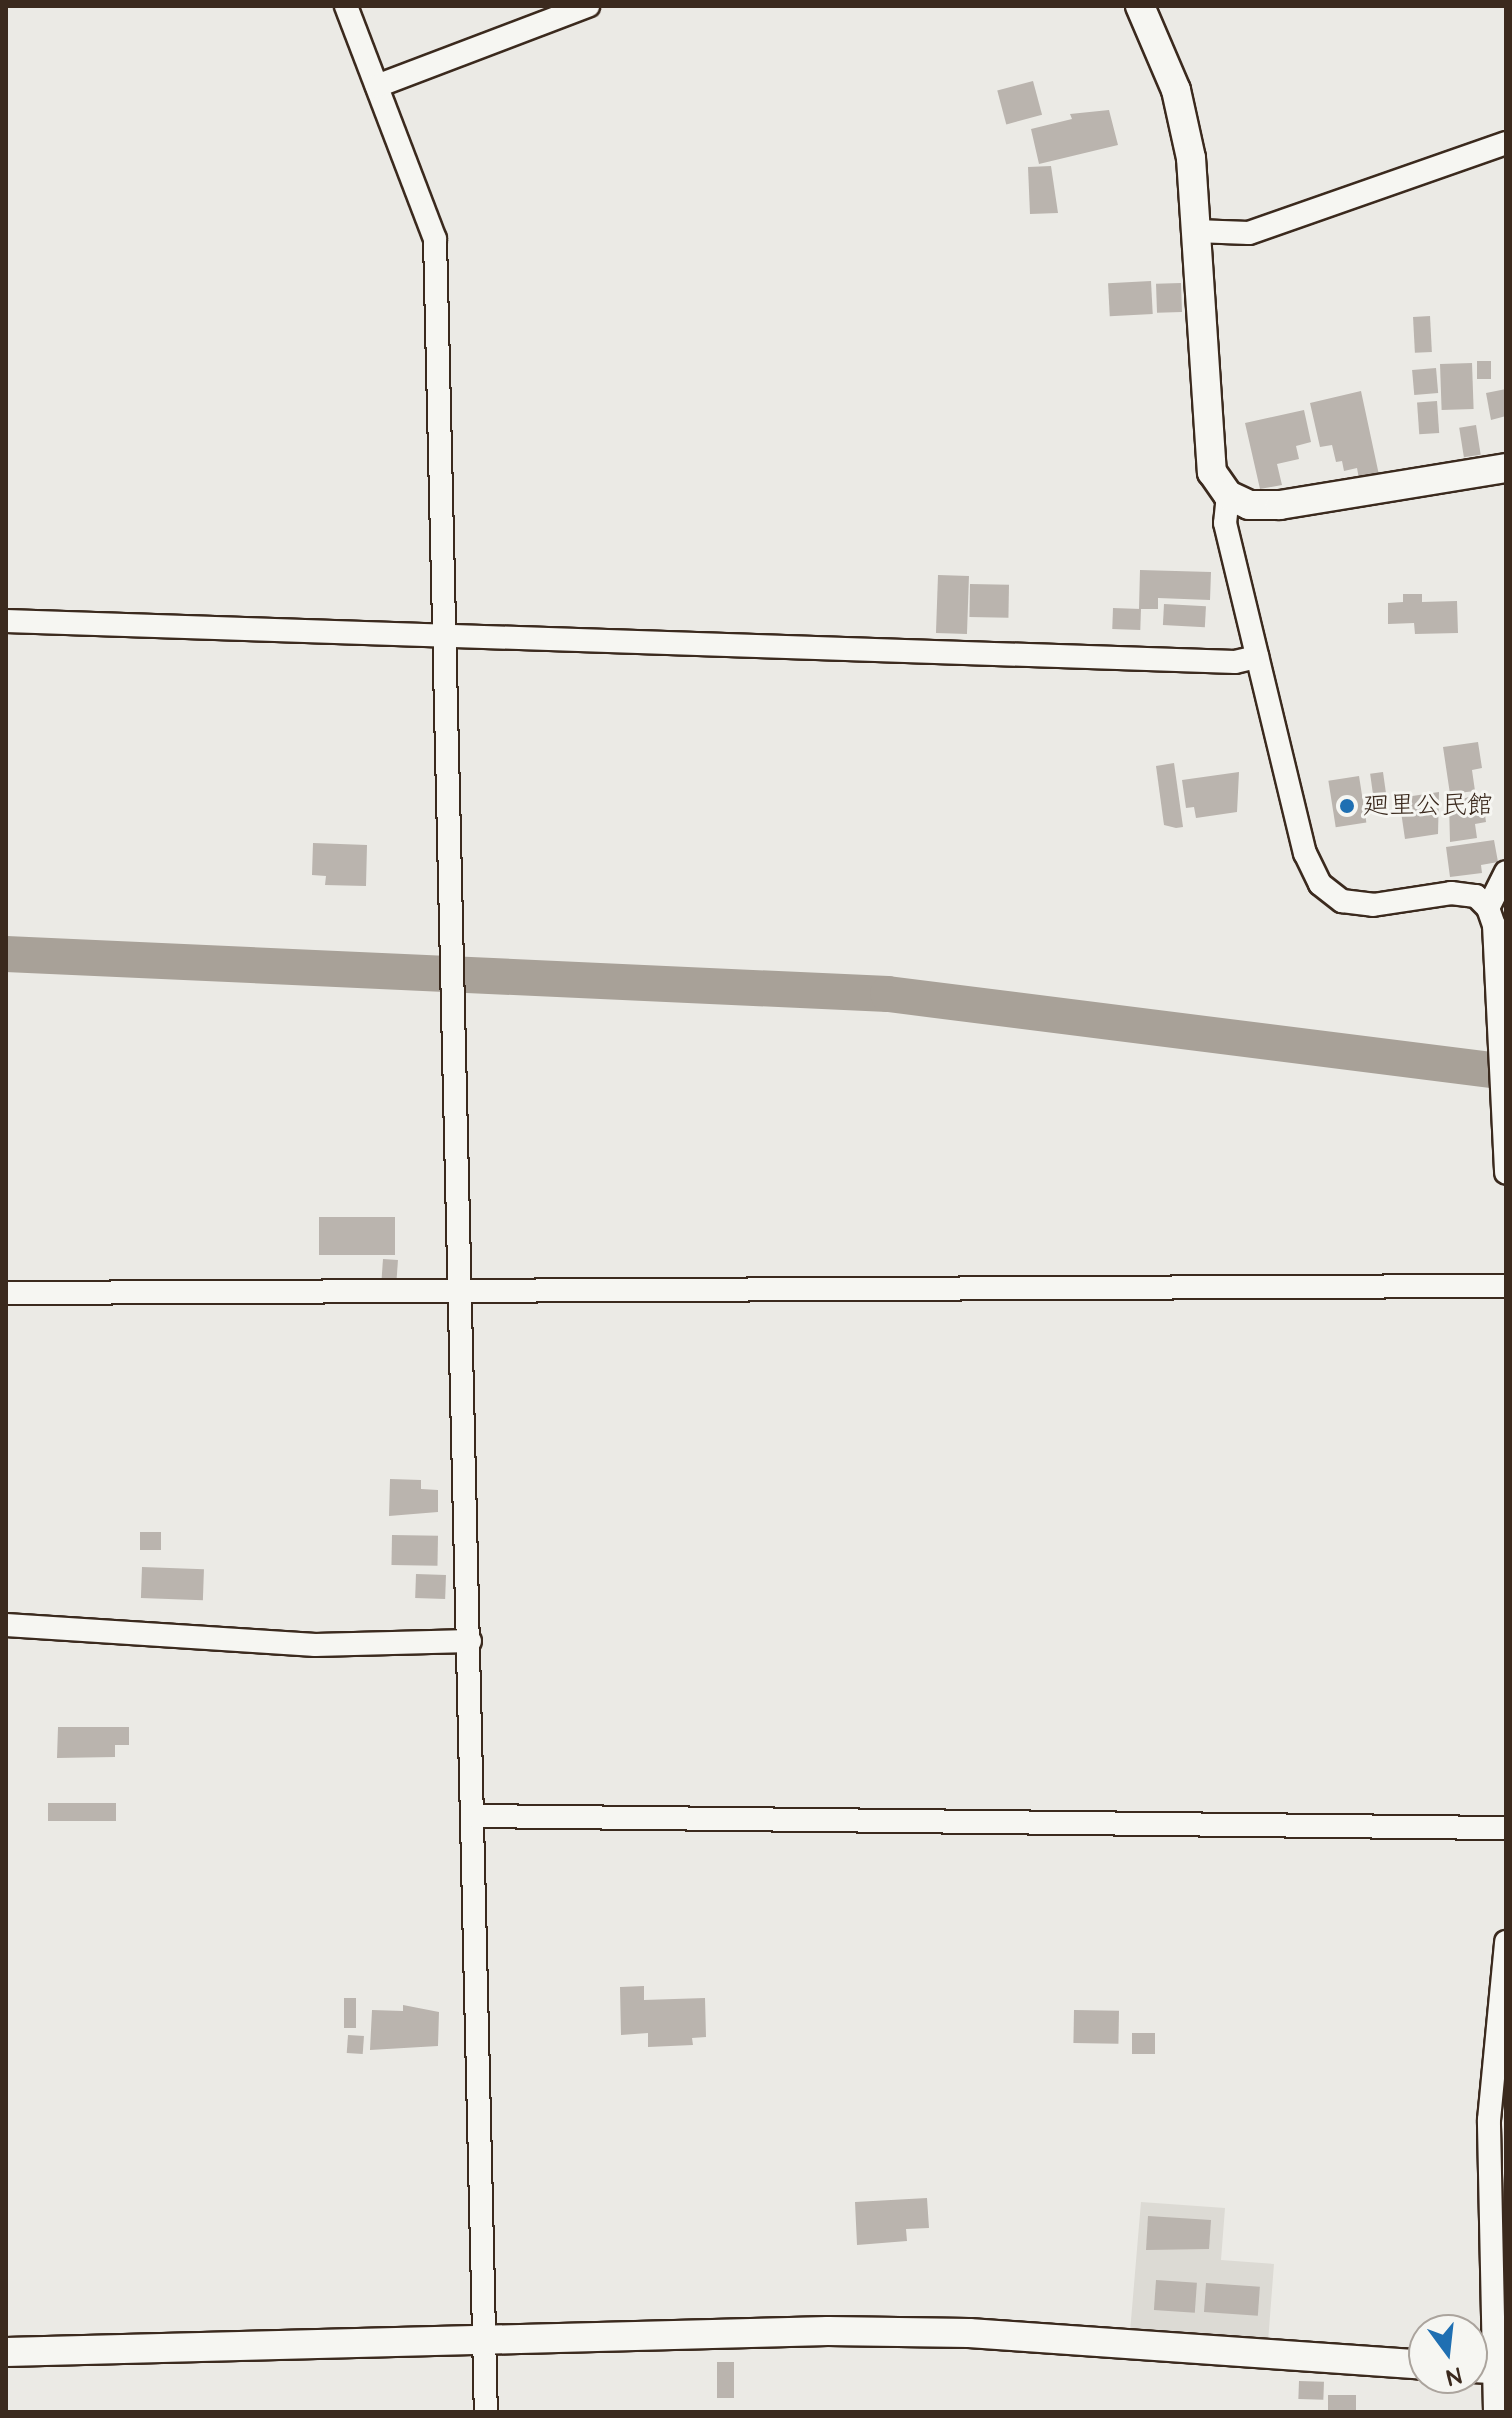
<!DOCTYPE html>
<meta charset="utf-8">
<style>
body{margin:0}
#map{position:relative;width:1512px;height:2418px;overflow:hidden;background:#ebeae5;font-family:"Architects Daughter","Klee One",sans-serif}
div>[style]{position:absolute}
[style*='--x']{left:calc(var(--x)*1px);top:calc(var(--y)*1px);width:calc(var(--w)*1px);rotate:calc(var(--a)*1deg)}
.built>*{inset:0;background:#dcdad4}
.river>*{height:36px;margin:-18px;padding:0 18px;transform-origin:18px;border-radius:18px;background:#a8a198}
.building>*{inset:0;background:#bab4ae;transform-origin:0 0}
.roads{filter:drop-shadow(2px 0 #3b2a1e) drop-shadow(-2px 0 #3b2a1e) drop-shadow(0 2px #3b2a1e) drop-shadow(0 -2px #3b2a1e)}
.minor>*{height:22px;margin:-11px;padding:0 11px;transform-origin:11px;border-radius:11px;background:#f6f6f2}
.tertiary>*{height:28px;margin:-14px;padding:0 14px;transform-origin:14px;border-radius:14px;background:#f6f6f2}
.dots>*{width:22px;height:22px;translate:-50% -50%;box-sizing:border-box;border:4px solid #f6f6f2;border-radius:50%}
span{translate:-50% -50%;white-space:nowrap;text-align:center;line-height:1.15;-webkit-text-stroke:6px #f6f6f2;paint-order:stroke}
.poi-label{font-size:26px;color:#3b2a1e}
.left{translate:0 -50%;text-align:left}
.frame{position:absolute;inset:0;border:8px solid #3b2a1e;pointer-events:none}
.north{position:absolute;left:1408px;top:2314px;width:80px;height:80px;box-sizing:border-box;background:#f6f6f2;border:2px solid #aba49d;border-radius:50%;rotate:165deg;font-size:22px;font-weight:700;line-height:32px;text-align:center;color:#3b2a1e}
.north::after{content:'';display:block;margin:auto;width:28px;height:36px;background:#1f6fb2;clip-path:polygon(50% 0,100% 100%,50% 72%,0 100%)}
</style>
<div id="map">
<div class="built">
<i style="clip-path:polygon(1141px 2202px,1225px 2208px,1221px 2260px,1274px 2264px,1268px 2342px,1130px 2332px)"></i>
</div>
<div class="river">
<i style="--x:6;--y:954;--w:883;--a:2.6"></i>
<i style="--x:888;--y:994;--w:623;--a:7.19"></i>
</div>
<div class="building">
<i style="left:1033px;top:81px;width:35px;height:37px;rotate:75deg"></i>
<i style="clip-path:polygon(1109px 110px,1118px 145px,1039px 164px,1031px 129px,1072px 119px,1070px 114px)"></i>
<i style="clip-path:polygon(1051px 166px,1058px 213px,1030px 214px,1028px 167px)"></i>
<i style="left:1151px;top:281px;width:33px;height:43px;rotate:87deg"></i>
<i style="left:1181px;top:283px;width:29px;height:25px;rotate:88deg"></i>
<i style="left:1430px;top:316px;width:36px;height:17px;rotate:87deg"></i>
<i style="left:1491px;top:361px;width:18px;height:14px;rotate:90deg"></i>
<i style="left:1472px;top:363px;width:46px;height:32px;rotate:88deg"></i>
<i style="left:1436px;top:368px;width:25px;height:24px;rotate:85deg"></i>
<i style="clip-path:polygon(1506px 389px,1506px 416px,1491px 420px,1486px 393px)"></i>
<i style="clip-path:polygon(1361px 391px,1379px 475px,1359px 479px,1357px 468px,1344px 471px,1342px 461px,1336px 462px,1332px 445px,1320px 447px,1310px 403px)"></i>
<i style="left:1437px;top:401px;width:32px;height:20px;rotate:86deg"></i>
<i style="clip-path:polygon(1304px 410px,1311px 442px,1296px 446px,1299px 459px,1277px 464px,1282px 485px,1260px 489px,1245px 423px)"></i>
<i style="left:1476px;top:425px;width:30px;height:17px;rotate:81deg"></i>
<i style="clip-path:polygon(1140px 570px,1211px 572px,1210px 600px,1158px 598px,1158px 609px,1139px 609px)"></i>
<i style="left:938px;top:575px;width:31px;height:58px;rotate:2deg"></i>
<i style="left:970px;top:584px;width:39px;height:33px;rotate:1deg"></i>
<i style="clip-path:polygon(1403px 594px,1422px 594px,1422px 602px,1457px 601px,1458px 633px,1415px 634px,1414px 623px,1388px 624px,1388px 603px,1403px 602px)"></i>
<i style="left:1164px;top:604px;width:42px;height:21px;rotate:3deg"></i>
<i style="left:1113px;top:608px;width:28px;height:21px;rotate:2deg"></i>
<i style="clip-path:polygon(1478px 742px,1482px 768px,1472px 770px,1475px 791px,1450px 794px,1443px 747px)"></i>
<i style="clip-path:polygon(1174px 763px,1183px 827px,1176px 828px,1164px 825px,1156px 766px)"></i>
<i style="clip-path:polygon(1239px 772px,1237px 812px,1196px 818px,1194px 807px,1186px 808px,1182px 780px)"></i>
<i style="left:1383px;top:772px;width:28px;height:13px;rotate:82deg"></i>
<i style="left:1359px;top:776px;width:47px;height:31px;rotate:81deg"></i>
<i style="clip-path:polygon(1439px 792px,1438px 834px,1405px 839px,1399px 798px)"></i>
<i style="clip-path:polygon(1482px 793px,1486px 822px,1475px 824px,1477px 838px,1450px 842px,1449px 803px)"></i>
<i style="clip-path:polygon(1494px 840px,1498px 862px,1481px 865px,1482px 873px,1450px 877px,1446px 847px)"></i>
<i style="clip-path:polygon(313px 843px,367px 845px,366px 886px,325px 885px,326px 876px,312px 875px)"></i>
<i style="left:319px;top:1217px;width:76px;height:38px"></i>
<i style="left:383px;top:1259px;width:15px;height:21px;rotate:4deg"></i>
<i style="clip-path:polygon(390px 1479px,421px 1480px,421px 1489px,438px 1490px,438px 1512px,389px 1516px)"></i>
<i style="left:140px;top:1532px;width:21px;height:18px"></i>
<i style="left:392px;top:1535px;width:46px;height:30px;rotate:1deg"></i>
<i style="left:142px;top:1567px;width:62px;height:31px;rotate:2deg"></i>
<i style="left:416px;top:1574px;width:30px;height:24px;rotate:2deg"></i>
<i style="clip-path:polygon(58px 1727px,129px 1727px,129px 1745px,115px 1745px,115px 1757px,57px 1758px)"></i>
<i style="left:48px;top:1803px;width:68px;height:18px"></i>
<i style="clip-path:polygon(644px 1986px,644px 2000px,705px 1998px,706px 2037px,692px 2038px,693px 2045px,648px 2047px,648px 2033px,621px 2035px,620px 1987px)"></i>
<i style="left:344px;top:1998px;width:12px;height:30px"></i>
<i style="clip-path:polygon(403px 2005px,439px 2012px,438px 2046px,370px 2050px,372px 2010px,403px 2011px)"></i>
<i style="left:1074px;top:2010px;width:45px;height:33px;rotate:1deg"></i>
<i style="left:1132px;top:2033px;width:23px;height:21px"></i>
<i style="left:348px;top:2035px;width:16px;height:18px;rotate:4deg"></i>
<i style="clip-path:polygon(927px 2198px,929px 2228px,906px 2229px,907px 2241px,857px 2245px,855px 2202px)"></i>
<i style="clip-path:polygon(1148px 2216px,1211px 2220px,1209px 2249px,1146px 2250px)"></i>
<i style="left:1156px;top:2280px;width:41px;height:30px;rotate:4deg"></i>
<i style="left:1206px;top:2283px;width:54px;height:29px;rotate:4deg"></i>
<i style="left:717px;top:2362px;width:17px;height:36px"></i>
<i style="left:1299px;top:2381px;width:25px;height:18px;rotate:2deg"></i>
<i style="left:1328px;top:2395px;width:28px;height:17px"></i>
</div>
<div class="roads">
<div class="minor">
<i style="--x:346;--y:6;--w:249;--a:69.1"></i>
<i style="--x:435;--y:239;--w:2174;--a:88.66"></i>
<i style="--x:377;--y:86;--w:226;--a:-20.8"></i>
<i style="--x:1195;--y:231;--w:54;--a:2.1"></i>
<i style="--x:1249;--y:233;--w:272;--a:-19.3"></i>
<i style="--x:1228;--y:495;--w:28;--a:96"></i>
<i style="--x:1225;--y:523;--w:340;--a:76.4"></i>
<i style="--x:1305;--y:853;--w:34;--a:64"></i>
<i style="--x:1320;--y:884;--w:28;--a:38"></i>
<i style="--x:1342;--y:901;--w:31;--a:7"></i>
<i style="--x:1373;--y:905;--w:79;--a:-8.7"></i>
<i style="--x:1451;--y:893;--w:25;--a:7"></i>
<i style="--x:1476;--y:896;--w:17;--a:45"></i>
<i style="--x:1488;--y:908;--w:18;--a:71"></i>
<i style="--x:1494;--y:925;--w:248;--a:87.2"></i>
<i style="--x:6;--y:621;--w:1230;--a:1.91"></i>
<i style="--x:1235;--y:662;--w:23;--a:-13"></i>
<i style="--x:1488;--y:908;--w:40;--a:-63.4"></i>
<i style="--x:6;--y:1293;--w:1500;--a:-0.27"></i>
<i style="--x:6;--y:1625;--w:310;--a:3.7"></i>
<i style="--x:315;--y:1645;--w:155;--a:-1.5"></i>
<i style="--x:473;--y:1816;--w:1033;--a:0.67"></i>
<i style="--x:1495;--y:2412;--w:292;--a:-91.2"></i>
<i style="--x:1489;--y:2120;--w:179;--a:-84.5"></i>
</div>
<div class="tertiary">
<i style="--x:1140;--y:6;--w:91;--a:66.8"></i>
<i style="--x:1176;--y:90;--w:70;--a:77.6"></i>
<i style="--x:1191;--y:158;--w:315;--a:86.2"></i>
<i style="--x:1212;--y:472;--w:28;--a:55"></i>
<i style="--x:1228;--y:495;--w:23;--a:25"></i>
<i style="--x:1249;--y:505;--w:31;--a:0"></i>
<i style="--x:1280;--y:505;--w:229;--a:-9.3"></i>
<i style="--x:6;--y:2352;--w:822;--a:-1.46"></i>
<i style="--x:828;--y:2331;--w:141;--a:0.8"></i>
<i style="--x:969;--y:2333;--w:456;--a:4"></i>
<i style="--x:1472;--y:2368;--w:34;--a:3"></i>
</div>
</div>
<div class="dots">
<i style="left:1347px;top:806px;background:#1f6fb2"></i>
</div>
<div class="poi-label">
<span class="left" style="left:1363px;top:806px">廻里公民館</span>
</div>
<div class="frame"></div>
<div class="north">N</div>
</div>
